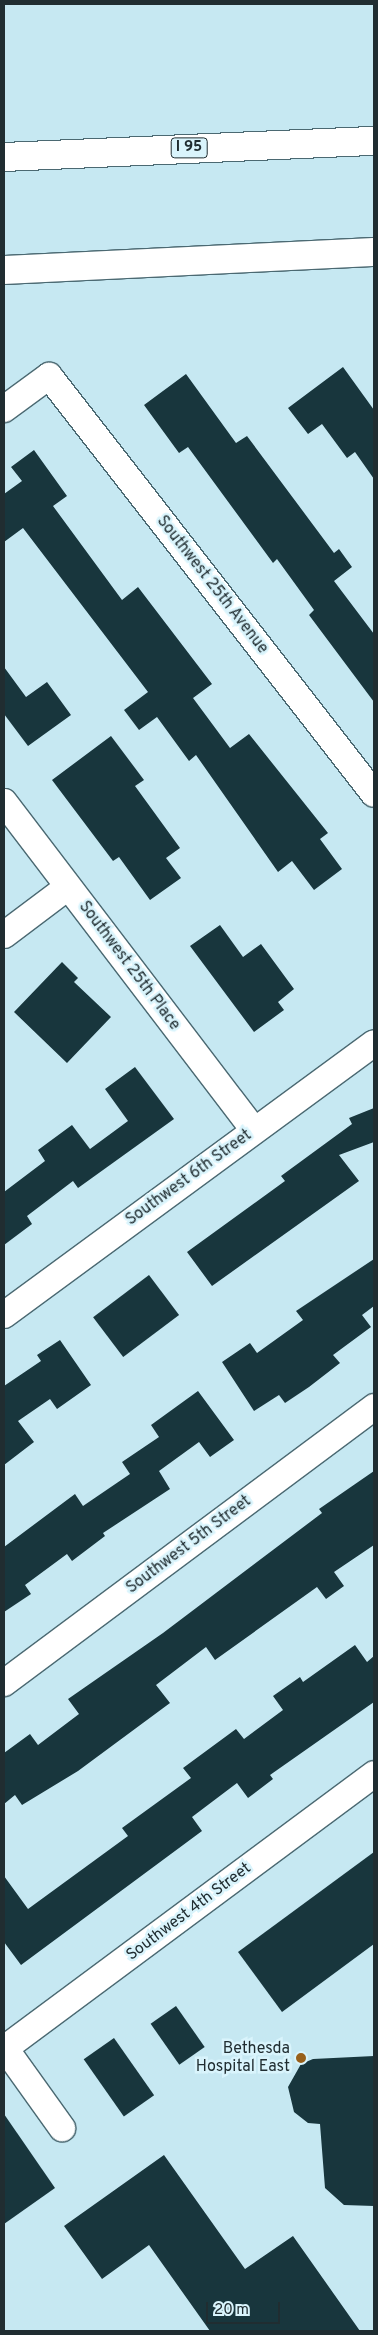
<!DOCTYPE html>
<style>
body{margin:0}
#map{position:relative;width:378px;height:2335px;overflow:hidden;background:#c6e8f2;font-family:Overpass,sans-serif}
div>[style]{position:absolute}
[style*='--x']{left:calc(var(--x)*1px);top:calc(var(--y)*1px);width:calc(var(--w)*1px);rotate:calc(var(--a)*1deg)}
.building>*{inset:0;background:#18363d;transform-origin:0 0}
.roads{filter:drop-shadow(1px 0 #4b6972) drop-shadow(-1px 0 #4b6972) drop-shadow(0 1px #4b6972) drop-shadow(0 -1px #4b6972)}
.street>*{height:26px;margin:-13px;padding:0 13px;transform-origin:13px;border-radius:13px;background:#fff}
.highway>*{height:28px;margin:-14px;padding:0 14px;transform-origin:14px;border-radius:14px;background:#fff}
.dots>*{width:14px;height:14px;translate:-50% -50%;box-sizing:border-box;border:2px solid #d9f4fc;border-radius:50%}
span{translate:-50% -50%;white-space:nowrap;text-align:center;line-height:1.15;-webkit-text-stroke:5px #d9f4fc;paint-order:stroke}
.shield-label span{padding:1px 4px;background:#d9f4fc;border:1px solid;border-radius:4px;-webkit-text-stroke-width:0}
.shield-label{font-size:15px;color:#202d31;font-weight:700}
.street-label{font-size:16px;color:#202d31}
.poi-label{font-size:16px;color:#202d31}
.right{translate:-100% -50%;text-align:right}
.frame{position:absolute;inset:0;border:5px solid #202d31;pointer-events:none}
.scale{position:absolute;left:206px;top:2302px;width:74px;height:22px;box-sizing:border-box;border:2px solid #202d31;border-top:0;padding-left:6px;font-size:15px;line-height:18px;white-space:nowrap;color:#202d31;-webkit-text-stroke:4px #d9f4fc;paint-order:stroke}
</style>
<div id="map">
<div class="building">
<i style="clip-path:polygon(343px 367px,374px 410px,374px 479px,355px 452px,347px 458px,322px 424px,308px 434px,288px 408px)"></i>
<i style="clip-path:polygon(186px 374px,236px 443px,247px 436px,334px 553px,339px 549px,352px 567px,334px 581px,374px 634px,374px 702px,309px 615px,314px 610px,277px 559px,273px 563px,188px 447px,179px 453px,144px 405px)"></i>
<i style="clip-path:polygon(34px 450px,67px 496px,53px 506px,122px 600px,138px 587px,212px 684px,193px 698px,230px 748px,249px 734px,328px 833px,320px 839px,342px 869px,314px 890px,292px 861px,278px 872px,196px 755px,189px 761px,157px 717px,139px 730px,124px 710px,148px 692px,23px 528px,4px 542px,4px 494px,22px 481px,11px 467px)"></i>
<i style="clip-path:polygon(4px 667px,26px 697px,47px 682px,71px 715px,28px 746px,4px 714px)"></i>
<i style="clip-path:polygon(111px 736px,144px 780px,135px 786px,180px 848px,166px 858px,181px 878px,150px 900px,119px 857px,113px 861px,52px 780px)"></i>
<i style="clip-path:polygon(220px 925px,243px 957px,261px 944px,294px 989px,278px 1002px,284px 1010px,254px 1032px,190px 946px)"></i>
<i style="clip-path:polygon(62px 962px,78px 978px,74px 982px,111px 1017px,67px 1063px,14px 1012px)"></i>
<i style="clip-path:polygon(135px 1067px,174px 1119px,78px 1188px,73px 1181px,27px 1216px,32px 1224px,4px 1245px,4px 1192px,45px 1161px,38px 1150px,72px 1125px,90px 1149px,128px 1121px,105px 1089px)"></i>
<i style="clip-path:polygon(374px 1108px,374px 1142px,339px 1155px,359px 1181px,212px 1286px,187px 1252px,285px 1181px,281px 1176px,352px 1124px,349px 1118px)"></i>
<i style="clip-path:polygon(374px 1259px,374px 1306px,362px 1315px,371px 1327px,333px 1355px,340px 1363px,309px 1387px,285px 1403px,279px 1395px,254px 1411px,222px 1362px,250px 1343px,257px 1353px,303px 1320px,296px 1311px)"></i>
<i style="left:149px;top:1275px;width:50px;height:70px;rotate:53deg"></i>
<i style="clip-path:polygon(60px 1340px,91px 1385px,57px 1409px,50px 1399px,18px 1421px,34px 1442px,4px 1465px,4px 1386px,41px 1361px,37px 1355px)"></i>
<i style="clip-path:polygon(198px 1391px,234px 1440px,210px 1457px,199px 1442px,159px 1471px,170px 1489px,103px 1533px,105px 1536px,72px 1561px,67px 1554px,25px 1585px,31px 1594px,4px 1612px,4px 1547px,75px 1494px,83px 1506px,130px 1474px,122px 1462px,159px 1437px,151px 1425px)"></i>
<i style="clip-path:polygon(374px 1471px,374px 1545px,334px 1572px,344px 1586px,326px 1599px,317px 1587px,215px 1660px,206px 1647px,156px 1685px,170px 1703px,78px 1771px,22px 1805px,15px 1795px,4px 1804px,4px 1753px,30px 1734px,38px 1745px,79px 1714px,68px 1699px,163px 1633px,322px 1513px,319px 1509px)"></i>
<i style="clip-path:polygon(355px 1645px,367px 1662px,374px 1656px,374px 1702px,270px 1775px,273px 1779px,248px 1798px,237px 1783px,192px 1817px,202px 1831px,21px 1965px,4px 1942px,4px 1876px,28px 1909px,128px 1836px,122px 1828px,191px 1778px,183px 1768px,236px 1729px,244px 1739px,283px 1710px,273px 1696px,300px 1677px,303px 1682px)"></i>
<i style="clip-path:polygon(374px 1852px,374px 1944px,282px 2012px,238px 1952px)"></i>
<i style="left:176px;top:2006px;width:50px;height:31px;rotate:55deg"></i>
<i style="left:114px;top:2038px;width:70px;height:37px;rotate:55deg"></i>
<i style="clip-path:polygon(374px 2056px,374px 2206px,344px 2205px,325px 2188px,320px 2124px,308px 2123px,294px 2112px,288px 2087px,301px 2064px,313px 2059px)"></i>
<i style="clip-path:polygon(4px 2114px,55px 2188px,4px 2224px)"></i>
<i style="clip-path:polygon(164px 2155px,245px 2269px,293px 2236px,360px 2331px,210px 2331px,149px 2245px,102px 2279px,64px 2226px)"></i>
</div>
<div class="roads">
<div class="street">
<i style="--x:4;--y:409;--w:56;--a:-36.3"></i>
<i style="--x:49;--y:376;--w:529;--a:52.13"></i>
<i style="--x:4;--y:802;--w:412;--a:52.7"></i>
<i style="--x:4;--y:935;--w:80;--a:-36.9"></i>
<i style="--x:4;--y:1315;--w:459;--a:-36.3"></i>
<i style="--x:4;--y:1683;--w:462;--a:-36.7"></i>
<i style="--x:4;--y:2047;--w:100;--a:54.4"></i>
<i style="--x:4;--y:2049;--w:461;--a:-36.6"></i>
</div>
<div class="highway">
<i style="--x:4;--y:157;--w:370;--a:-2.5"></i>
<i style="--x:4;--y:270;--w:370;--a:-2.8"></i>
</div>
</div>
<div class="dots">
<i style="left:301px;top:2058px;background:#98601b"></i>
</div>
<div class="shield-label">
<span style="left:189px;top:148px">I 95</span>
</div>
<div class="street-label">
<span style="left:212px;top:585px;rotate:52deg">Southwest 25th Avenue</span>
<span style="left:129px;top:966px;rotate:53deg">Southwest 25th Place</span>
<span style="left:189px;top:1178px;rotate:-36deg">Southwest 6th Street</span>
<span style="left:189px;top:1545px;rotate:-37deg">Southwest 5th Street</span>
<span style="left:189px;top:1912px;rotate:-37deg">Southwest 4th Street</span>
</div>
<div class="poi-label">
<span class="right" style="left:290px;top:2058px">Bethesda<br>Hospital East</span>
</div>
<div class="frame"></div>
<div class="scale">20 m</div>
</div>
